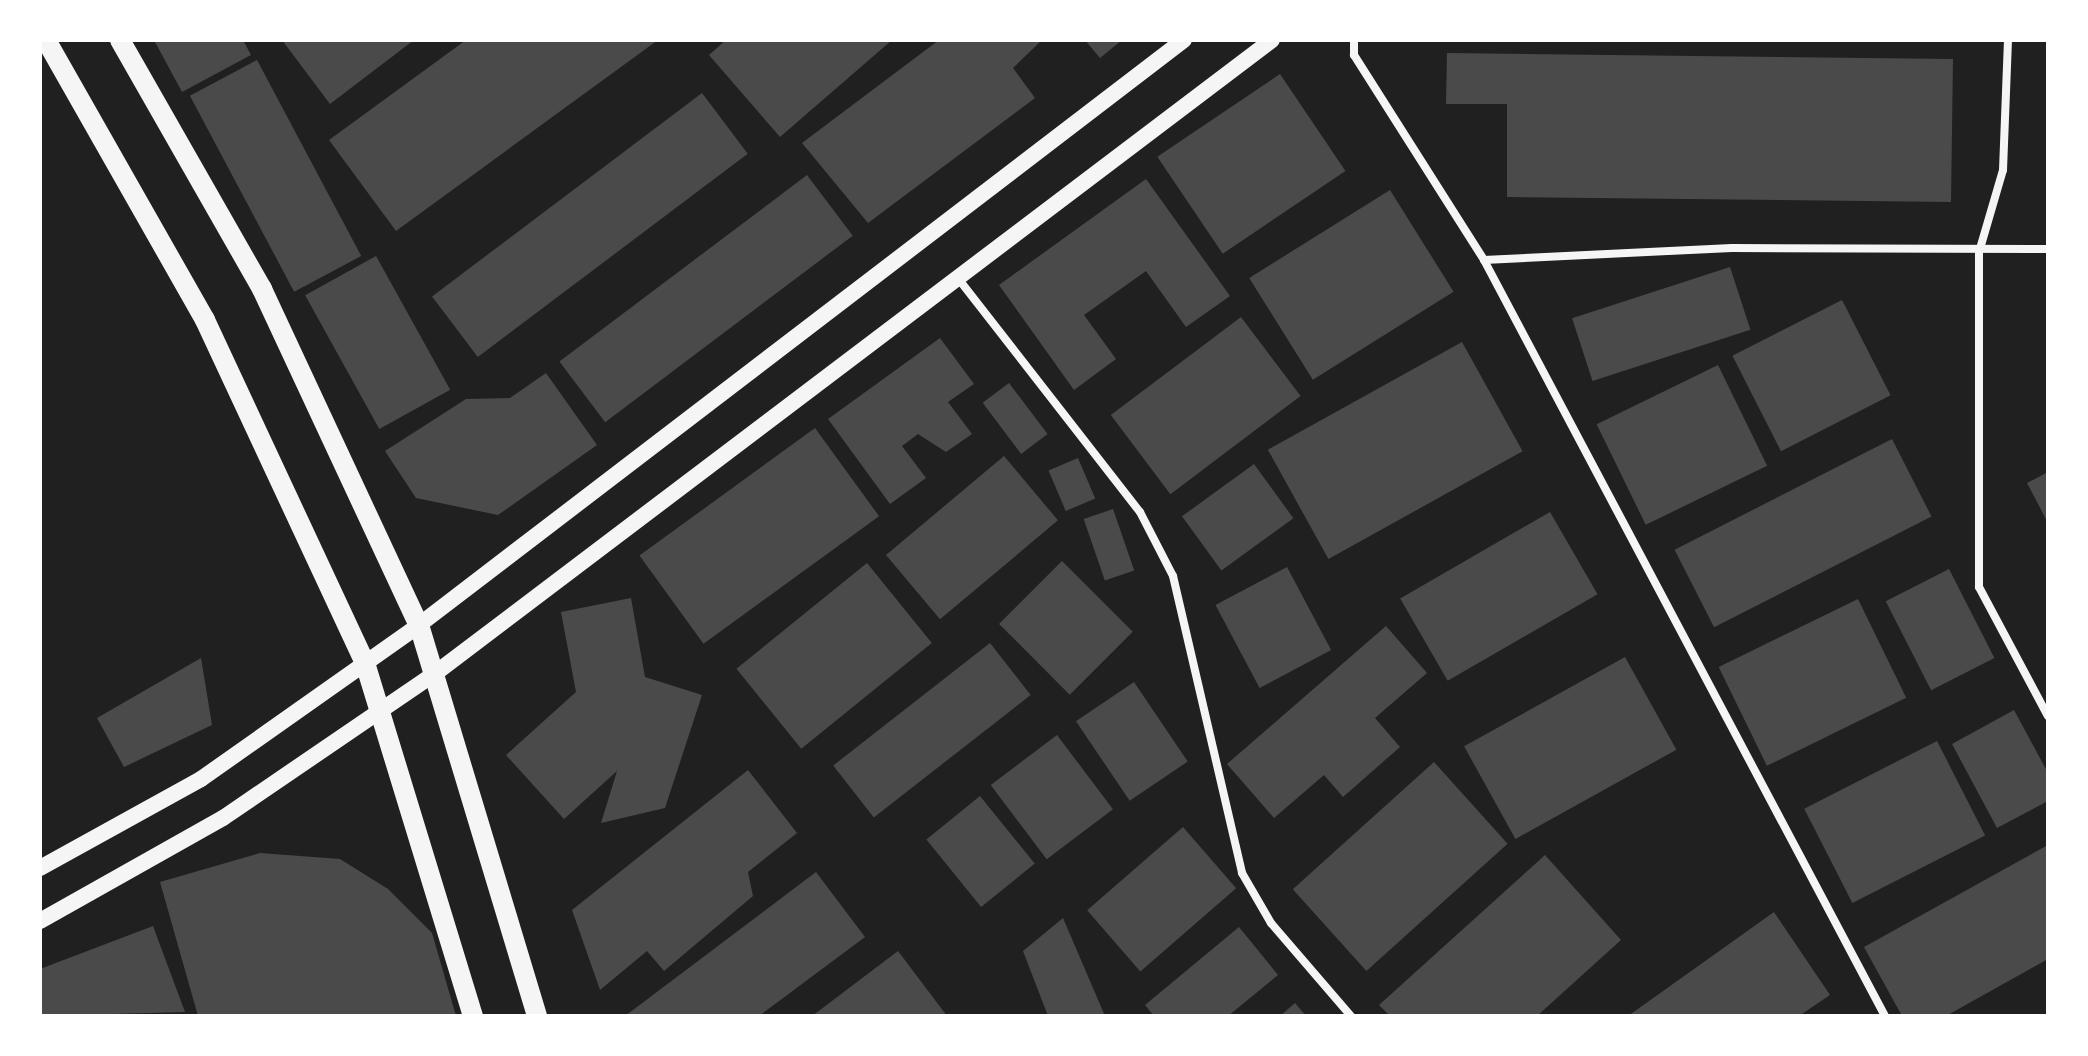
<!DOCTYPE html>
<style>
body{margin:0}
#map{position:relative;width:2088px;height:1056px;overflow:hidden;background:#111;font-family:"Asap Condensed",sans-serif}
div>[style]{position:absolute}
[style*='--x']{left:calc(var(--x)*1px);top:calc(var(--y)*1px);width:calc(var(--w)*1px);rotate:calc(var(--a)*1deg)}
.green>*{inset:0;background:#202020;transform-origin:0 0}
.building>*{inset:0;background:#4a4a4a;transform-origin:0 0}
.minor>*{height:8px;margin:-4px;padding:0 4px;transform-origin:4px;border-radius:4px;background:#f5f5f5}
.secondary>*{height:16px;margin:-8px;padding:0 8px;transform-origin:8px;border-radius:8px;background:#f5f5f5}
.primary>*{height:20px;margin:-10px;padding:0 10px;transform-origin:10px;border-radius:10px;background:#f5f5f5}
span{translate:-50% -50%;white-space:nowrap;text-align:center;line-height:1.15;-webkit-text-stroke:7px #fff;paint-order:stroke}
.frame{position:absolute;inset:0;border:42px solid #fff;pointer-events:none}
</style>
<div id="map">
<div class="green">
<i style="left:40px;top:40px;width:2008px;height:976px"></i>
</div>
<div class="building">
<i style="clip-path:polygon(154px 40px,243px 40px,251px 55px,182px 92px)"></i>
<i style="clip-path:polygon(282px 40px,414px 40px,330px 104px)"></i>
<i style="clip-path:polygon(466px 40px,658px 40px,396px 231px,329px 140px)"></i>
<i style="clip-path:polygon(726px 40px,892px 40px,780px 137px,709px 55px)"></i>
<i style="clip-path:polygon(939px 40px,1042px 40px,1013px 68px,1035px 98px,868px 223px,802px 143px)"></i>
<i style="clip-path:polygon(1085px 40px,1122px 40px,1100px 58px)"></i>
<i style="clip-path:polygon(1447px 53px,1953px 59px,1951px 202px,1507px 197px,1507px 104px,1446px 104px)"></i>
<i style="left:257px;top:60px;width:222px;height:76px;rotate:62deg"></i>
<i style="left:1280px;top:74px;width:117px;height:148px;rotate:56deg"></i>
<i style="left:702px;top:93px;width:76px;height:338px;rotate:53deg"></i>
<i style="left:807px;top:175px;width:76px;height:310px;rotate:53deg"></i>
<i style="clip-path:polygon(1146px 179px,1230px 296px,1186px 327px,1146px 271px,1084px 315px,1116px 359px,1074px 390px,999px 285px)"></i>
<i style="left:1390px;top:190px;width:120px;height:166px;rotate:58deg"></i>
<i style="left:376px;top:256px;width:153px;height:81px;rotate:61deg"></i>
<i style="left:1730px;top:267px;width:66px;height:166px;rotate:72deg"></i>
<i style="left:1842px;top:300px;width:107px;height:123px;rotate:63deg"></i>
<i style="left:1241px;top:317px;width:99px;height:163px;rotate:53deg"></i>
<i style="clip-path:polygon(940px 338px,974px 384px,948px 402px,972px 434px,946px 452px,918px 434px,902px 446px,926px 478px,890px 504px,828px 419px)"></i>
<i style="left:1462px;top:342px;width:125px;height:222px;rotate:61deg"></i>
<i style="left:1718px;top:365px;width:112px;height:135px;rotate:64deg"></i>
<i style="clip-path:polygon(546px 373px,597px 445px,498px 515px,416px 498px,385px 451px,466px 399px,510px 398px)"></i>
<i style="left:1009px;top:383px;width:64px;height:33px;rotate:53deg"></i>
<i style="left:815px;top:428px;width:109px;height:217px;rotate:54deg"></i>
<i style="left:1892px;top:439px;width:87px;height:244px;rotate:63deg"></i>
<i style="left:1004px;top:456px;width:84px;height:154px;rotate:50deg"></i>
<i style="left:1078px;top:458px;width:44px;height:32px;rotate:67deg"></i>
<i style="left:1254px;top:464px;width:67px;height:89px;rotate:54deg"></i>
<i style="clip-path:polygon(2048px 472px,2048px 523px,2027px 483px)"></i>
<i style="left:1113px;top:509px;width:65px;height:31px;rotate:71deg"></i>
<i style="left:1550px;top:512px;width:95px;height:173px;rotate:60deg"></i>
<i style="left:1062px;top:561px;width:100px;height:89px;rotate:45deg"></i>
<i style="left:867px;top:563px;width:103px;height:168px;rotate:51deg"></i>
<i style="left:1287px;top:567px;width:94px;height:81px;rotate:62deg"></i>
<i style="left:1949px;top:569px;width:100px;height:71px;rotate:63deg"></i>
<i style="clip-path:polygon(631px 598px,645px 677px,702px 695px,665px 808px,601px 823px,617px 771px,564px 819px,506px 755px,576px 692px,561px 612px)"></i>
<i style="left:1858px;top:599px;width:110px;height:155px;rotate:64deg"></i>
<i style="clip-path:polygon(1386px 626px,1427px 673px,1375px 718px,1400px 747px,1343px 797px,1324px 775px,1274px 818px,1227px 764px)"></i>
<i style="left:990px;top:643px;width:66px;height:199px;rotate:52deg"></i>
<i style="left:1625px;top:657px;width:106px;height:184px;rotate:61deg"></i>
<i style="clip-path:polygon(201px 658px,212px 725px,124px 767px,97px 718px)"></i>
<i style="left:1134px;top:682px;width:96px;height:70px;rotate:56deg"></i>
<i style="clip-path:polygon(2014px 710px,2048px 773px,2048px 801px,1997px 828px,1952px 744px)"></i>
<i style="left:1057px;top:735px;width:93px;height:83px;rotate:53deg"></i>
<i style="left:1937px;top:741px;width:106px;height:149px;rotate:63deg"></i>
<i style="left:1434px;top:762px;width:110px;height:190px;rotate:48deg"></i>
<i style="clip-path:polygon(748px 770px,797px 833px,748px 872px,753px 896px,664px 971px,647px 951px,600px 990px,572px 910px)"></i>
<i style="left:980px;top:796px;width:87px;height:69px;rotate:51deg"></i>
<i style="left:1183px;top:827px;width:81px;height:127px;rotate:49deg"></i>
<i style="clip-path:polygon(2048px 845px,2048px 959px,1946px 1016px,1902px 1016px,1864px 947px)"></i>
<i style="clip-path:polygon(260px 853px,340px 859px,388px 889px,432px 933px,456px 1016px,198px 1016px,160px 882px)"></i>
<i style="clip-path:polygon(1545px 855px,1621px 940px,1537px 1016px,1390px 1016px,1379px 1005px)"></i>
<i style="clip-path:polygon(816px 872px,865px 937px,759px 1016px,625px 1016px)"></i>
<i style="clip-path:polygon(1774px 912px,1830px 995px,1799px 1016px,1628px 1016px)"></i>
<i style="clip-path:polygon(1063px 918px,1105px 1016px,1048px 1016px,1023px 951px)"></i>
<i style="clip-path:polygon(153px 926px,185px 1012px,40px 1016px,40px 969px)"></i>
<i style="clip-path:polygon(1239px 927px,1278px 975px,1228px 1016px,1154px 1016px,1145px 1005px)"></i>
<i style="clip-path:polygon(898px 951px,947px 1016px,812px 1016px)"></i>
<i style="clip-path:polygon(1295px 1003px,1306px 1016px,1280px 1016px)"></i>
</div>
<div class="minor">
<i style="--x:1354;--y:40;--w:15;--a:90"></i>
<i style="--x:1354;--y:55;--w:243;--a:57.6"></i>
<i style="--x:1484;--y:260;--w:856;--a:62.06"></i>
<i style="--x:2008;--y:40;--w:130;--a:92.2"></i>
<i style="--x:2003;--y:170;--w:85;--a:106.3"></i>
<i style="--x:1979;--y:252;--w:335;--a:90"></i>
<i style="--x:1979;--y:587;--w:146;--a:61.9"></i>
<i style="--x:1484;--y:260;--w:248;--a:-2.8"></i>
<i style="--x:1732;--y:248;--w:316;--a:0.2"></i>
<i style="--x:957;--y:277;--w:298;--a:52.1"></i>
<i style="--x:1140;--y:512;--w:72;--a:62.7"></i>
<i style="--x:1173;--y:576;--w:305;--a:76.9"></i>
<i style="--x:1242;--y:873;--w:58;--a:59.9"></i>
<i style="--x:1271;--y:923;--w:123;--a:49.3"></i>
</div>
<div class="secondary">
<i style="--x:40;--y:868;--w:184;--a:-28.9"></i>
<i style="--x:201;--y:779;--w:267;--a:-35.2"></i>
<i style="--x:419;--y:625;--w:963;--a:-37.41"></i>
<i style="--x:40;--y:921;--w:210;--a:-29.4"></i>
<i style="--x:223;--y:818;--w:254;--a:-34.3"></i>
<i style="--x:433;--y:675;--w:1052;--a:-37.12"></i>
</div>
<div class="primary">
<i style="--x:46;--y:40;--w:322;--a:60.4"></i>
<i style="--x:205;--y:320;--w:378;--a:65"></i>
<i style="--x:365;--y:663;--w:369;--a:73"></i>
<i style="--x:120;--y:40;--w:287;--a:60.3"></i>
<i style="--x:262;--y:289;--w:371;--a:65"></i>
<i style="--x:419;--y:625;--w:408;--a:73.2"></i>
</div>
<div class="frame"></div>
</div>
